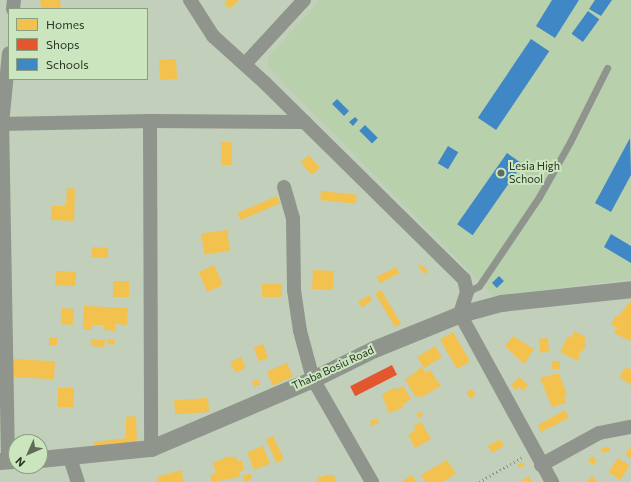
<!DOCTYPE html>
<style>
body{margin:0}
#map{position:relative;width:631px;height:482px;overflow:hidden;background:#c2d0bb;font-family:Commissioner,sans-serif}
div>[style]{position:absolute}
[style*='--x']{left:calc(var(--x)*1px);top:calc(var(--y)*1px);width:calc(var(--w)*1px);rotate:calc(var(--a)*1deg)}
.built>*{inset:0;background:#b9d0ad}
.homes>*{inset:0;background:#f2c14e;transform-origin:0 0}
.shops>*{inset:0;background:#e4572e;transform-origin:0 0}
.schools>*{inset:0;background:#3f88c5;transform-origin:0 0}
.path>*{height:2.5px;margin-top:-1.25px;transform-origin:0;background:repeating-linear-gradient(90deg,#8c9289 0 1px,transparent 0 4px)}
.service>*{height:7px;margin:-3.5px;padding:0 3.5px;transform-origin:3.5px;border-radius:3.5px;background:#8f948c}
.minor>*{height:14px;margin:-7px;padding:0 7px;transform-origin:7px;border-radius:7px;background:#8f948c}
.tertiary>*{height:17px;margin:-8.5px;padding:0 8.5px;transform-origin:8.5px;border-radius:8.5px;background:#8f948c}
.dots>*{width:11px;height:11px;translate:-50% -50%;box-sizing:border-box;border:2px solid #cbe6be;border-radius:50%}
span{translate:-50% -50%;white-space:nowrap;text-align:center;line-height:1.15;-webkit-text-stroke:4px #cbe6be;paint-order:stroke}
.poi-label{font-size:11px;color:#2b3626}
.left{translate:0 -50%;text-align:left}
.street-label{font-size:11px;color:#2b3626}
.legend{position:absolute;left:8px;top:8px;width:140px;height:72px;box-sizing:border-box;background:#cbe6be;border:1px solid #8ba081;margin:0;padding:5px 7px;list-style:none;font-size:12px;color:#2b3626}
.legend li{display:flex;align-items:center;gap:8px;height:20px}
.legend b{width:20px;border:1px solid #8ba081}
.north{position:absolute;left:8px;top:434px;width:40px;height:40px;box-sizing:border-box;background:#cbe6be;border:1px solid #8ba081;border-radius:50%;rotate:225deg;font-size:11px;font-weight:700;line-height:16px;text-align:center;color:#2b3626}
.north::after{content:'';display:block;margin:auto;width:14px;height:18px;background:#606c5a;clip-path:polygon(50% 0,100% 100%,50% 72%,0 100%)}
</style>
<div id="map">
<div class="built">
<i style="clip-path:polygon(320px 0,631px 0,631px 279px,494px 296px,268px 67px,268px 57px)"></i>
</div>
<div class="homes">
<i style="clip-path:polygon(40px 0,60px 0,61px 9px,42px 9px)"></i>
<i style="clip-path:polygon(227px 0,239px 0,230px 9px,224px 3px)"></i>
<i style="left:176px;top:59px;width:20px;height:17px;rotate:87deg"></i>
<i style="left:221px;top:142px;width:11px;height:23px"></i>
<i style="left:309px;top:155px;width:17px;height:11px;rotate:50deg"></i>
<i style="clip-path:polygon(67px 188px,75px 189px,74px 221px,51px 220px,52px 206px,66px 206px)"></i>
<i style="left:321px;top:191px;width:36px;height:9px;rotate:6deg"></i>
<i style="left:277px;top:196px;width:8px;height:43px;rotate:67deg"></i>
<i style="left:227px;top:230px;width:21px;height:26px;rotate:82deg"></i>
<i style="left:92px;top:247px;width:16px;height:10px;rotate:4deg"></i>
<i style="left:421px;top:264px;width:10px;height:4px;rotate:45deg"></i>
<i style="left:214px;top:265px;width:22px;height:17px;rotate:66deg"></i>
<i style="left:396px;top:267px;width:7px;height:22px;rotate:63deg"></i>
<i style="left:313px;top:270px;width:21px;height:19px;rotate:3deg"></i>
<i style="left:56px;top:271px;width:20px;height:14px;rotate:3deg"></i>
<i style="left:113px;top:281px;width:16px;height:16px"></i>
<i style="left:282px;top:284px;width:13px;height:20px;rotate:90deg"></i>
<i style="left:381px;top:290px;width:39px;height:7px;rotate:59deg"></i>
<i style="clip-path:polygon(369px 295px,372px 300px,362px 308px,358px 302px)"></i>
<i style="clip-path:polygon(631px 301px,631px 338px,630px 341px,614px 333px,617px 328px,611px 325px,616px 315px,618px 316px)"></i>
<i style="clip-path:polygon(84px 306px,128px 308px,127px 325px,115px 324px,115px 331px,104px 330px,104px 325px,92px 325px,92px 330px,83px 329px)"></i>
<i style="left:62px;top:308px;width:12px;height:16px;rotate:5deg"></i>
<i style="clip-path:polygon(574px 331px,586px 337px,584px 343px,586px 344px,583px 351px,581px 350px,578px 361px,560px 352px,568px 336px,571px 338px)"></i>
<i style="left:453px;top:332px;width:34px;height:15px;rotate:60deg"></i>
<i style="clip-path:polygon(513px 336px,534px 349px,524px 364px,505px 346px)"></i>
<i style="left:49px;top:338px;width:8px;height:8px"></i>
<i style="left:548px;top:338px;width:14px;height:9px;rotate:86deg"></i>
<i style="left:91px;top:339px;width:14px;height:7px;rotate:4deg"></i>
<i style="clip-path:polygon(107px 339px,115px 340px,114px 345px,107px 344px)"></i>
<i style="left:263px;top:344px;width:15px;height:10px;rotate:70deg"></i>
<i style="left:435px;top:346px;width:13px;height:21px;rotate:58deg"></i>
<i style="left:241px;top:357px;width:12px;height:12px;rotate:66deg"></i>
<i style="left:13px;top:359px;width:42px;height:18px;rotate:3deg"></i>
<i style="left:552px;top:361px;width:8px;height:8px"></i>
<i style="left:287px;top:363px;width:15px;height:22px;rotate:67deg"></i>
<i style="clip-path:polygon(422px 367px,425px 373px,430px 370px,441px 386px,420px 398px,419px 395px,416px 397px,405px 380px)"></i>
<i style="clip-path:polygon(626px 367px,631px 370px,631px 385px,619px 377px)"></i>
<i style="clip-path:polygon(559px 373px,567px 395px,564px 396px,566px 403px,552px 407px,540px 378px)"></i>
<i style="clip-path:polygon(519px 377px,528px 385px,523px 391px,519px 387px,516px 390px,511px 385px)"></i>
<i style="clip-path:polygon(259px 379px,260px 385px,254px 387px,252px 381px)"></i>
<i style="clip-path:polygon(403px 386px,411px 399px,402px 405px,404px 407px,389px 413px,382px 395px,395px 387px,397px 390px)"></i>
<i style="left:58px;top:388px;width:16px;height:19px"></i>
<i style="left:472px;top:389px;width:7px;height:7px;rotate:56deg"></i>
<i style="left:208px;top:398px;width:14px;height:34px;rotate:86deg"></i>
<i style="clip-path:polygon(565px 410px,569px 418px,541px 432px,538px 425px)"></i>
<i style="clip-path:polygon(420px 411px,423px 415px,419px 419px,416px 415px)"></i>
<i style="clip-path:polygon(136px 416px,137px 444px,95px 450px,94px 442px,126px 438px,126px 417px)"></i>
<i style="left:377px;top:418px;width:5px;height:8px;rotate:68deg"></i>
<i style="clip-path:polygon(421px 422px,431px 439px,415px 448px,408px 435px,415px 431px,413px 426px)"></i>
<i style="left:273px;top:436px;width:26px;height:8px;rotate:65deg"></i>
<i style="left:500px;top:439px;width:8px;height:14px;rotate:60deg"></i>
<i style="left:263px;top:446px;width:19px;height:17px;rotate:69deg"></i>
<i style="clip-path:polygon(631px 446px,631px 458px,625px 455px)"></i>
<i style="clip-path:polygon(609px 447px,610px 451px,602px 453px,601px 448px)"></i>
<i style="clip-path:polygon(229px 456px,229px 458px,236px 456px,237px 461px,242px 460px,244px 470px,239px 472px,240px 477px,212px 482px,210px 475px,216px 473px,213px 463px)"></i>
<i style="clip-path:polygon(593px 456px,597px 462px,592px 465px,588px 460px)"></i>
<i style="left:618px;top:458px;width:14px;height:17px;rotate:34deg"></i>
<i style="clip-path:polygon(447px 460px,456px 474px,442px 482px,426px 482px,421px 475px)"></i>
<i style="left:523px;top:462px;width:4px;height:6px;rotate:63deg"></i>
<i style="clip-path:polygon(181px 470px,184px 482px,158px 482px,157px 477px)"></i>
<i style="clip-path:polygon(250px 473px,252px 478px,245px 482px,242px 476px)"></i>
<i style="clip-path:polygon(326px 475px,334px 475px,336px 482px,318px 482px,317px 478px)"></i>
<i style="clip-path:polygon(412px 475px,417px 482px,401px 482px)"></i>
<i style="clip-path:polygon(528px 476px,531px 480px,534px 482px,521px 481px)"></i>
<i style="clip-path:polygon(592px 476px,598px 482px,586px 482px)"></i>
</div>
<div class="shops">
<i style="left:392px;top:365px;width:11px;height:47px;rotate:63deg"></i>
</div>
<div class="schools">
<i style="clip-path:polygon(552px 0,579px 0,555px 38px,536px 26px)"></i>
<i style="clip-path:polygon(595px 0,612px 0,601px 16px,589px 9px)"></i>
<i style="left:588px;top:11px;width:14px;height:28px;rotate:36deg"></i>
<i style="left:531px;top:39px;width:22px;height:95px;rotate:34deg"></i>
<i style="left:337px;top:99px;width:17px;height:7px;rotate:45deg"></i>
<i style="clip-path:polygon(355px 117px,358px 120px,353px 126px,349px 122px)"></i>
<i style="left:365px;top:125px;width:18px;height:8px;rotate:45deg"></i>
<i style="clip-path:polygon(630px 138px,631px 175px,611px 212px,595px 203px)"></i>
<i style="left:448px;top:146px;width:12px;height:20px;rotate:31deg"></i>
<i style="left:507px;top:153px;width:19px;height:87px;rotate:35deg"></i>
<i style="clip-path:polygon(611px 234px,631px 246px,631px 263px,604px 247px)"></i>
<i style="left:499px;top:276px;width:7px;height:10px;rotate:45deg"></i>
</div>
<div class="path">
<i style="--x:479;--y:482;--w:52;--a:-30"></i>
</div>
<div class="service">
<i style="--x:467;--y:292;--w:13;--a:-27"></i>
<i style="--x:479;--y:286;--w:107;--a:-56"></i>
<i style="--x:539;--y:197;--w:63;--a:-60.6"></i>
<i style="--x:570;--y:142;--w:83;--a:-63.4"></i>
</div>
<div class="minor">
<i style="--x:190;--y:0;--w:43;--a:57.4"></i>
<i style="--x:213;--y:36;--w:70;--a:42.1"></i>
<i style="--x:265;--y:83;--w:279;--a:44.6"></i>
<i style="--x:464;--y:279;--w:13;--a:77"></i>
<i style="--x:467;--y:292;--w:23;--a:108"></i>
<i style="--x:460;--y:314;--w:192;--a:61.3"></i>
<i style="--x:13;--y:9;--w:9;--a:-84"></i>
<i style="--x:245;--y:64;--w:87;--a:-47.3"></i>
<i style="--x:150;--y:121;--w:327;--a:89.8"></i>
<i style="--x:0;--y:124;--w:150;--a:-1.1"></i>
<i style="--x:150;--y:121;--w:155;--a:0.4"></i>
<i style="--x:284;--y:187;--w:32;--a:74"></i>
<i style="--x:293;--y:218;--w:72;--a:89.2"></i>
<i style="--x:294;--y:290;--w:41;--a:81.7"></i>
<i style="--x:300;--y:331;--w:50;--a:74.8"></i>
<i style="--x:313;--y:379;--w:119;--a:60.2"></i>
<i style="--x:70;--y:458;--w:25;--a:72"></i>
<i style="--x:8;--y:461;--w:337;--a:-91"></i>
<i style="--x:2;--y:124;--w:71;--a:-84.4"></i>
<i style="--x:541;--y:465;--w:66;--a:-28.9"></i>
<i style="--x:599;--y:433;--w:33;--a:-11"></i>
</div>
<div class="tertiary">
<i style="--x:40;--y:459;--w:112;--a:-5.7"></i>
<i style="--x:151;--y:448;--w:176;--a:-23.1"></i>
<i style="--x:313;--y:379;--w:68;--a:-26.2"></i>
<i style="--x:374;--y:349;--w:93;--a:-22.1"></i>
<i style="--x:460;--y:314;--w:42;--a:-15"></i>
<i style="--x:501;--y:303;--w:131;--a:-6.1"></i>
<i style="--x:0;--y:461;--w:16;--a:-4"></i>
</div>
<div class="dots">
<i style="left:501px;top:173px;background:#606c5a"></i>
</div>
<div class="poi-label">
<span class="left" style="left:509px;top:173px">Lesia High<br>School</span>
</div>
<div class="street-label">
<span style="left:333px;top:368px;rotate:-25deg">Thaba Bosiu Road</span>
</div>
<ul class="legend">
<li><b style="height:11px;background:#f2c14e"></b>Homes</li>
<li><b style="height:11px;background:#e4572e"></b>Shops</li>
<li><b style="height:11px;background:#3f88c5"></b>Schools</li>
</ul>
<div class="north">N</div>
</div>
